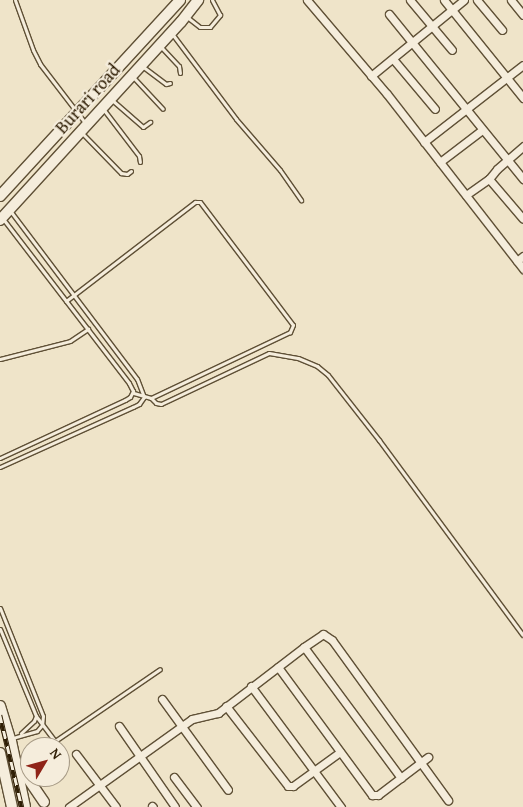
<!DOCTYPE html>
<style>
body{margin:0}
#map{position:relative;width:523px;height:807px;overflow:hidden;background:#efe4c9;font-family:"Gentium Book Plus",serif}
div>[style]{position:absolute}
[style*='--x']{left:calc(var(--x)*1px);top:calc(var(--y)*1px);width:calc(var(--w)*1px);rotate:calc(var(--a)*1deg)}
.roads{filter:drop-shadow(1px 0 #5f5036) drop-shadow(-1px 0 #5f5036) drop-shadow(0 1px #5f5036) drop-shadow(0 -1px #5f5036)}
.lane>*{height:3px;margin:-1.5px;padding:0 1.5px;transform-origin:1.5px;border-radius:1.5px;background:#f5eddc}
.street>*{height:7px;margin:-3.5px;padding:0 3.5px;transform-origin:3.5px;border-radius:3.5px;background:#f5eddc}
.secondary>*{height:10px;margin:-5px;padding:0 5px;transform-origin:5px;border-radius:5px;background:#f5eddc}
.rail>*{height:4.5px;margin-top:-2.25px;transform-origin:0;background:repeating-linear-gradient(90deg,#f5eddc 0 8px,#2f1e05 0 16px);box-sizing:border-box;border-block:1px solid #2f1e05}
span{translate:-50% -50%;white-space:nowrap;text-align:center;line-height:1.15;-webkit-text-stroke:4.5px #f5eddc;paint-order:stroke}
.street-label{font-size:18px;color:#2f1e05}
.north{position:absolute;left:20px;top:737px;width:50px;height:50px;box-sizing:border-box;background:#f5eddc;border:1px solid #a69a86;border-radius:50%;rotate:53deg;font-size:14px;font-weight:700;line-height:20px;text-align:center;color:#2f1e05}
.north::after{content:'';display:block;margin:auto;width:18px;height:22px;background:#8f2418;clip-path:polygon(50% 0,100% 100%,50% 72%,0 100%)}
</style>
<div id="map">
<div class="roads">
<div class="lane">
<i style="--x:15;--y:0;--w:53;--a:70.2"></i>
<i style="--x:33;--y:50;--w:16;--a:63"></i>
<i style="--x:40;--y:64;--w:76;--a:52.5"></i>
<i style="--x:187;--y:17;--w:16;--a:38"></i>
<i style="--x:200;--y:27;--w:10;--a:0"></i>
<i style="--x:210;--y:27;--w:16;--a:-50"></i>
<i style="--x:220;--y:15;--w:17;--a:-118"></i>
<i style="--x:173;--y:35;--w:105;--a:53.1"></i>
<i style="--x:236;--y:119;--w:67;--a:49.2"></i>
<i style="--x:280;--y:170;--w:37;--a:55"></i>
<i style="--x:162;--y:48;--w:25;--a:47"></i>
<i style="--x:179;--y:66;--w:7;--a:82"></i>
<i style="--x:142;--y:66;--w:30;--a:37"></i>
<i style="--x:166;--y:84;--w:4;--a:-14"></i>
<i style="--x:134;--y:78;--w:42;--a:46.9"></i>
<i style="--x:112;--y:100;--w:41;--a:41.1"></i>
<i style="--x:143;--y:127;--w:9;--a:-36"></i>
<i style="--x:104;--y:110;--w:58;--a:52.7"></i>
<i style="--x:139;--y:156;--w:6;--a:81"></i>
<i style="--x:82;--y:133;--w:56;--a:45.7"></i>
<i style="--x:121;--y:173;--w:6;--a:9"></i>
<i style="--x:127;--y:174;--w:5;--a:-37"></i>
<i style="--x:66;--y:301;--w:163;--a:-37.5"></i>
<i style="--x:195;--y:202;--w:5;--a:0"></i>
<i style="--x:200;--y:202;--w:154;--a:52.9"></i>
<i style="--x:293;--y:325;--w:8;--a:113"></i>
<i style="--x:290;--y:332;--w:154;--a:154.6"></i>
<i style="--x:151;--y:398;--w:19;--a:-164"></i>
<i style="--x:0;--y:359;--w:72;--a:-14.4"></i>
<i style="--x:70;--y:341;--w:22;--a:-34"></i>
<i style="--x:151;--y:398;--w:7;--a:45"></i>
<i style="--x:156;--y:403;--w:5;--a:11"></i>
<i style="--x:161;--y:404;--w:119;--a:-25.3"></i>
<i style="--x:269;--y:353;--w:29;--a:10"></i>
<i style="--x:298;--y:358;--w:21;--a:23"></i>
<i style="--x:317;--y:366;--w:14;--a:39"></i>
<i style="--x:328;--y:375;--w:83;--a:51.9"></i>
<i style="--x:379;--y:440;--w:242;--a:53.6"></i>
<i style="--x:0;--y:458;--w:138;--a:-24.9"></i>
<i style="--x:125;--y:400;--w:6;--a:-31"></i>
<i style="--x:130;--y:397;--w:7;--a:-63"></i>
<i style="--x:133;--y:391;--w:9;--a:-117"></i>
<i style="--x:129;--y:383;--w:207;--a:-127.5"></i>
<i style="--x:0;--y:467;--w:146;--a:-24.3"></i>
<i style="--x:133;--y:407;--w:7;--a:-27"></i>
<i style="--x:139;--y:404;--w:9;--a:-54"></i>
<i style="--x:144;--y:397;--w:19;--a:-111"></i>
<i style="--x:137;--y:379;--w:209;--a:-127"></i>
<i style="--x:0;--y:608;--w:116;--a:68.3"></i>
<i style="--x:43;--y:716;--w:9;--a:96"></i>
<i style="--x:42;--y:725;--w:8;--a:130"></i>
<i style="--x:37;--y:731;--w:25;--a:164"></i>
<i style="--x:0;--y:629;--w:94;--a:67.5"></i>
<i style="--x:36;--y:716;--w:5;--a:112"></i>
<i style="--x:34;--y:721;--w:18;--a:137"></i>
<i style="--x:36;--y:716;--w:31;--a:53"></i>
<i style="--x:55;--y:741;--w:127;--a:-34.4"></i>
</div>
<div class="street">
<i style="--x:307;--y:0;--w:123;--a:49.6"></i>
<i style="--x:387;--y:94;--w:222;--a:52.1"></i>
<i style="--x:410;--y:0;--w:65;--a:50"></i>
<i style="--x:444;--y:0;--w:126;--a:51.1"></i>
<i style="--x:477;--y:0;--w:39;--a:50"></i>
<i style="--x:511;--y:0;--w:19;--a:51"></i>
<i style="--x:389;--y:14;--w:213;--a:50.9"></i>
<i style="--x:393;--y:59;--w:65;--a:50"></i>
<i style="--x:371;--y:76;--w:120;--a:-39.3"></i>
<i style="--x:424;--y:142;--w:125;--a:-37.9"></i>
<i style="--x:440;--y:162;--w:53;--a:-37.3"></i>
<i style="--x:489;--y:179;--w:52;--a:49.6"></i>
<i style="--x:466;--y:195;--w:28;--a:-35"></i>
<i style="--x:489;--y:179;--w:13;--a:-51"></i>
<i style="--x:497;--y:169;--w:35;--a:-41"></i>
<i style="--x:517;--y:261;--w:8;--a:-40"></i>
<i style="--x:278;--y:667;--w:159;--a:53.7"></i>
<i style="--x:372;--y:795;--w:6;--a:0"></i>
<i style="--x:378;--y:795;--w:63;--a:-37.2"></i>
<i style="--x:251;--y:686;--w:151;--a:53.4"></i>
<i style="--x:162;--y:699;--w:112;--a:54"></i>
<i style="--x:226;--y:706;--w:101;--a:52.2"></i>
<i style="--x:288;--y:786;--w:5;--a:0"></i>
<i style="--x:293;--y:786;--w:58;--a:-35.9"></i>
<i style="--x:119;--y:726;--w:98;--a:55.3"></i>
<i style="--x:76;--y:754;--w:66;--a:53"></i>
<i style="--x:174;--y:777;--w:38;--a:53"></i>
<i style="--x:401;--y:778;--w:163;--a:-126.5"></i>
<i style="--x:304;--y:647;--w:23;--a:-34"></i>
<i style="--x:323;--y:634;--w:11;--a:34"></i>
<i style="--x:332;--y:640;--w:198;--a:54.1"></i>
<i style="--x:152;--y:806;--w:1;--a:45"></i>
<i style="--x:69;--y:807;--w:151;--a:-35.6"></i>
<i style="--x:192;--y:719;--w:27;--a:-13"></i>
<i style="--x:218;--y:713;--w:108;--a:-37.5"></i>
</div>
<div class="secondary">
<i style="--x:0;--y:196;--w:266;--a:-47.4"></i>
<i style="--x:0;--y:220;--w:268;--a:-47.6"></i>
<i style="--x:181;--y:22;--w:28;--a:-52"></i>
<i style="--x:0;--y:706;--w:37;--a:73"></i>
<i style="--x:11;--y:741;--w:67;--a:78"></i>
<i style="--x:0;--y:753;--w:55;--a:77.5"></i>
<i style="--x:18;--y:764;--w:46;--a:55.6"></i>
</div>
</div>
<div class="rail">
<i style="--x:0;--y:715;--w:95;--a:76.6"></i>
</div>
<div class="street-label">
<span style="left:88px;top:99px;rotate:-48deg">Burari road</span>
</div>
<div class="north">N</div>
</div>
